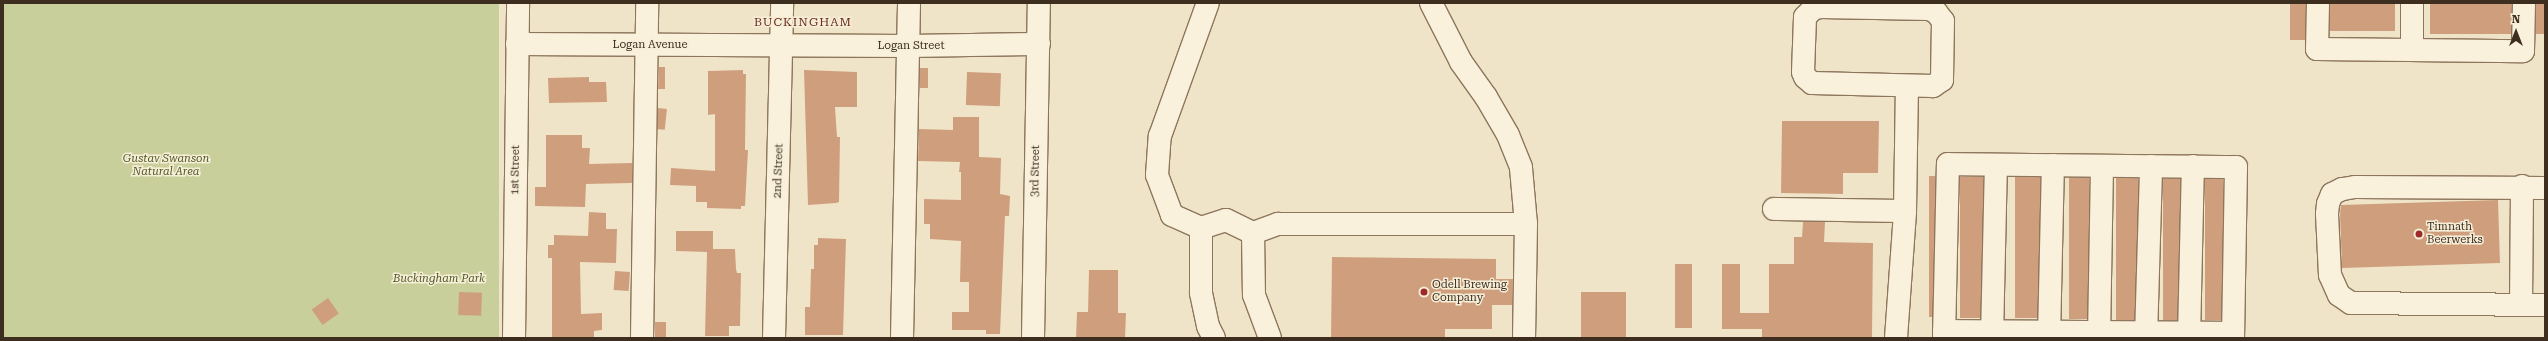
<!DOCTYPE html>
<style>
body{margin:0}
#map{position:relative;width:2548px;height:341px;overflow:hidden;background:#f0e4c8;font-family:"Roboto Serif",serif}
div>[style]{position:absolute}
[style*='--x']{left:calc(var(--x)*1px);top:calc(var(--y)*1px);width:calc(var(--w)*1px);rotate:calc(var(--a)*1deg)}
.green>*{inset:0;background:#c9cf9b;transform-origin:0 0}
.building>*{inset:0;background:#cf9f7d;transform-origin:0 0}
.roads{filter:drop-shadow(1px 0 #8d765c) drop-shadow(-1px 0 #8d765c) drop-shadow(0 1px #8d765c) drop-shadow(0 -1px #8d765c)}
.minor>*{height:22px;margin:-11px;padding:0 11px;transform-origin:11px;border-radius:11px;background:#faf1dc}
.dots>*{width:11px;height:11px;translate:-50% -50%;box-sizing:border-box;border:2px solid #f7eed8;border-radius:50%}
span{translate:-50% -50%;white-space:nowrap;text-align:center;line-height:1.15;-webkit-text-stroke:3px #f7eed8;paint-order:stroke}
.street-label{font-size:11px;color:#3d2e20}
.park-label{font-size:11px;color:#4d5a26;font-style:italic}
.poi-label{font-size:11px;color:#3d2e20}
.left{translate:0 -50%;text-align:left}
.neighbourhood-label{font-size:12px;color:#6b2e1e;letter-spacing:1px}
.frame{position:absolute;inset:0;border:4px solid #3d2e20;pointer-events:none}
.north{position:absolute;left:2496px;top:12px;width:40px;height:40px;-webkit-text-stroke:3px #f7eed8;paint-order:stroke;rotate:0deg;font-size:11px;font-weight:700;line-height:16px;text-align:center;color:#3d2e20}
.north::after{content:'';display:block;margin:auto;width:14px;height:18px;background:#3d2e20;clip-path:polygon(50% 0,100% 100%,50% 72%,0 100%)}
</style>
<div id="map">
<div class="green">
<i style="left:3px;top:3px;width:496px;height:335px"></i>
</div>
<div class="building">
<i style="left:2290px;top:3px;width:16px;height:37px"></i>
<i style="left:2330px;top:3px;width:65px;height:28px"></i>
<i style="left:2430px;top:3px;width:82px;height:31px"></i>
<i style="left:2536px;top:3px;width:9px;height:31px"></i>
<i style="clip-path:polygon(659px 67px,665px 67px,665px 89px,658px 89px)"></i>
<i style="left:920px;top:68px;width:8px;height:20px"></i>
<i style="clip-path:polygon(743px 70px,743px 74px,746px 74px,745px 150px,748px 150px,745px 206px,741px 206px,741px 209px,707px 208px,707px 202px,696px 202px,696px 186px,670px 185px,671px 168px,715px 171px,715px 114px,708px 115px,708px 71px)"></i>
<i style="clip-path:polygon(804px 70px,857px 72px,857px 107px,835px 107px,837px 137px,840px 137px,839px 202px,836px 203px,808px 205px)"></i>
<i style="left:967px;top:72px;width:34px;height:33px;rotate:2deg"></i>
<i style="clip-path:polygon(589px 77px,589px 82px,606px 82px,607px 102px,549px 103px,548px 78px)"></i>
<i style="left:658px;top:108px;width:9px;height:21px;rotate:6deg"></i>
<i style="clip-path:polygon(953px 117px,979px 117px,979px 157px,1001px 158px,1000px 194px,1010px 196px,1009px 216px,1005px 216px,1000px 334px,986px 334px,986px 330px,952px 330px,952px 312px,969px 312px,969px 282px,960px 282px,961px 241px,930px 239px,930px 224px,924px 224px,924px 199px,961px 200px,961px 172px,959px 172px,960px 162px,918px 161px,919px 129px,953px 130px)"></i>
<i style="clip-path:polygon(1782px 121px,1879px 121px,1878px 173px,1843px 173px,1843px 194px,1781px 193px)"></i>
<i style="clip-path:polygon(546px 135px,582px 135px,582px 148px,590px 148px,589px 164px,632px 163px,632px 183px,586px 184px,585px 207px,535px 206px,535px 187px,546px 187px)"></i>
<i style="left:1929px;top:176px;width:6px;height:141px"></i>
<i style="left:1960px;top:177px;width:23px;height:141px"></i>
<i style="left:2015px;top:177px;width:25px;height:141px"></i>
<i style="left:2069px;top:178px;width:20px;height:141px"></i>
<i style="left:2116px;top:178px;width:22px;height:142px"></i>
<i style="left:2163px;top:179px;width:17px;height:141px"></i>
<i style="left:2205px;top:179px;width:18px;height:141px"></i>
<i style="clip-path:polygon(2498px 200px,2500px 263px,2342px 268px,2340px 214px,2341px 205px)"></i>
<i style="clip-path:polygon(589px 212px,606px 213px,606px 229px,617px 229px,616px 263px,580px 262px,581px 314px,602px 313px,602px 330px,594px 331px,594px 338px,552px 338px,552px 258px,548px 258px,548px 245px,554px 245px,554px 235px,588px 236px)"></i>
<i style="clip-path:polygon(1803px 222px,1825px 222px,1824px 242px,1873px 243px,1872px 338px,1762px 338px,1762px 329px,1722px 329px,1722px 264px,1740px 264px,1740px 313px,1769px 313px,1769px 264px,1794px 264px,1794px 237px,1802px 237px)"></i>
<i style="clip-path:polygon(676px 231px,713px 231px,713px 249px,735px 249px,736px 269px,737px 273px,741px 273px,740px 326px,729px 326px,729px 336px,705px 336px,707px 252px,676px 251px)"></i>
<i style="clip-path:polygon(818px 238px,846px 239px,843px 335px,805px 335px,805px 307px,810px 307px,811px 269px,814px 269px,814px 245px,818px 245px)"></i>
<i style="clip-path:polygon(1332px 257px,1496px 259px,1496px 279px,1513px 279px,1512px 305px,1492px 305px,1492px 329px,1445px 329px,1445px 338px,1331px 338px)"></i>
<i style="left:1675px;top:264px;width:17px;height:64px"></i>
<i style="clip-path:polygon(1089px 270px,1118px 270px,1118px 313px,1126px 313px,1125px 338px,1076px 338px,1077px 312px,1088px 312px)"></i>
<i style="left:615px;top:271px;width:15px;height:19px;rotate:4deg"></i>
<i style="left:459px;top:292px;width:23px;height:23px;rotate:2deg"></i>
<i style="left:1581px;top:292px;width:45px;height:46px"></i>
<i style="left:328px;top:298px;width:19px;height:20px;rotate:55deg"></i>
<i style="left:655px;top:322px;width:11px;height:16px"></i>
</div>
<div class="roads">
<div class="minor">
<i style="--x:1431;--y:3;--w:66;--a:63"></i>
<i style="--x:1461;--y:62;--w:43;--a:54.5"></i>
<i style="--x:1486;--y:97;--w:44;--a:59.9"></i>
<i style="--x:1508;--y:135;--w:35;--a:68"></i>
<i style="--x:1521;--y:168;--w:56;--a:84.9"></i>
<i style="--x:1526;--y:224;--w:114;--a:91"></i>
<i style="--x:2318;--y:3;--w:46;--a:91.2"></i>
<i style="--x:2317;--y:49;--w:206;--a:0.6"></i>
<i style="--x:2523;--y:51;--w:48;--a:-88.8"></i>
<i style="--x:1821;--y:7;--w:108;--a:1.1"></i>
<i style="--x:1929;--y:9;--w:8;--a:23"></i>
<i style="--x:1936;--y:12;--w:11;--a:52"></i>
<i style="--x:1943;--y:21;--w:59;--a:91"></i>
<i style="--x:1942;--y:80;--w:11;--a:146"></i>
<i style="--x:1933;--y:86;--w:121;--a:-178.6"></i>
<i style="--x:1812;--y:83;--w:9;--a:-139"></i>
<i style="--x:1805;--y:77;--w:5;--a:-112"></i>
<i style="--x:1803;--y:72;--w:55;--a:-87.9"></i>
<i style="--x:1805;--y:17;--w:13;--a:-45"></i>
<i style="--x:1814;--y:8;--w:7;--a:-8"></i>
<i style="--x:517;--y:44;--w:391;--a:0.3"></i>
<i style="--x:908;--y:46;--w:131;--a:-0.9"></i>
<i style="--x:2412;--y:50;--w:47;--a:-90"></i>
<i style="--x:2545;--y:188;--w:190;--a:-179.7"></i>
<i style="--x:2355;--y:187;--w:13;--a:171"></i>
<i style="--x:2342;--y:189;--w:11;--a:153"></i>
<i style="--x:2332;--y:194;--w:11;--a:112"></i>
<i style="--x:2328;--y:204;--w:10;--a:96"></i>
<i style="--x:2327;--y:214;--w:61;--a:87.2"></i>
<i style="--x:2330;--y:275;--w:22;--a:66"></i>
<i style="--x:2339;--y:295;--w:14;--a:34"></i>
<i style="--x:2351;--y:303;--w:194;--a:0.6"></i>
<i style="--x:1774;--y:209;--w:131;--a:0.9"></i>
<i style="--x:1201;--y:228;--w:32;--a:-156"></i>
<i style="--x:1172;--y:215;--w:43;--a:-110.6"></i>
<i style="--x:1157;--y:175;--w:39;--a:-86"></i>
<i style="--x:1160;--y:136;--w:141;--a:-70.2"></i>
<i style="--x:1253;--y:233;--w:27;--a:-20"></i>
<i style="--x:1278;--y:224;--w:248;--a:0"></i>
<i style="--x:2521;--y:305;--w:119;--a:-89.5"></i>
<i style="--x:1944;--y:331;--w:289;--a:0.4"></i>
<i style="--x:514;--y:338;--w:335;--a:-89.3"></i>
<i style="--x:642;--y:338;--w:335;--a:-89.1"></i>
<i style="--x:774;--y:338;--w:335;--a:-88.6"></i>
<i style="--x:902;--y:338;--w:335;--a:-88.8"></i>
<i style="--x:1033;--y:338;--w:335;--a:-89"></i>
<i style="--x:1214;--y:338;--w:13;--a:-117"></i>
<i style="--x:1208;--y:326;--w:34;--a:-102"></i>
<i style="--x:1201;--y:293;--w:65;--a:-90"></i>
<i style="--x:1201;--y:228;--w:26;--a:-18"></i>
<i style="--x:1226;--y:220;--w:30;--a:26"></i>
<i style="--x:1253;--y:233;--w:62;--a:89.1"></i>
<i style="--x:1254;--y:295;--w:46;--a:69.6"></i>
<i style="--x:1896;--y:338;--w:127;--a:-85.9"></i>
<i style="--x:1905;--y:211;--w:125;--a:-89.1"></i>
<i style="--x:1944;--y:338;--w:174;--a:-88.7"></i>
<i style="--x:1948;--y:164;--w:288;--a:0.6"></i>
<i style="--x:2236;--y:167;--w:171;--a:91"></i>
<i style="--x:1992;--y:338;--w:173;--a:-88.7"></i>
<i style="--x:2049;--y:338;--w:173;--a:-88.7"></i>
<i style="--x:2099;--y:338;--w:172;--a:-89"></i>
<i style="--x:2146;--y:338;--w:172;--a:-88.3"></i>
<i style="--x:2189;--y:338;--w:172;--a:-88.7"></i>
</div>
</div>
<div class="dots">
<i style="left:2419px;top:234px;background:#9e2a2b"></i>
<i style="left:1424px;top:292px;background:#9e2a2b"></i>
</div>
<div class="street-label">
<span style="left:650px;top:45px">Logan Avenue</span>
<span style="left:911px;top:46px">Logan Street</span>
<span style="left:516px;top:170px;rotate:-89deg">1st Street</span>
<span style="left:779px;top:171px;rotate:-88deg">2nd Street</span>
<span style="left:1036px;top:171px;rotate:-89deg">3rd Street</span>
</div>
<div class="park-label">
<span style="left:166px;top:166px">Gustav Swanson<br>Natural Area</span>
<span style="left:439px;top:279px">Buckingham Park</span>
</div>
<div class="poi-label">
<span class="left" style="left:2427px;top:234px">Timnath<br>Beerwerks</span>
<span class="left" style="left:1432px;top:292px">Odell Brewing<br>Company</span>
</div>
<div class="neighbourhood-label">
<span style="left:803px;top:23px">BUCKINGHAM</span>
</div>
<div class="frame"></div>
<div class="north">N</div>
</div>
